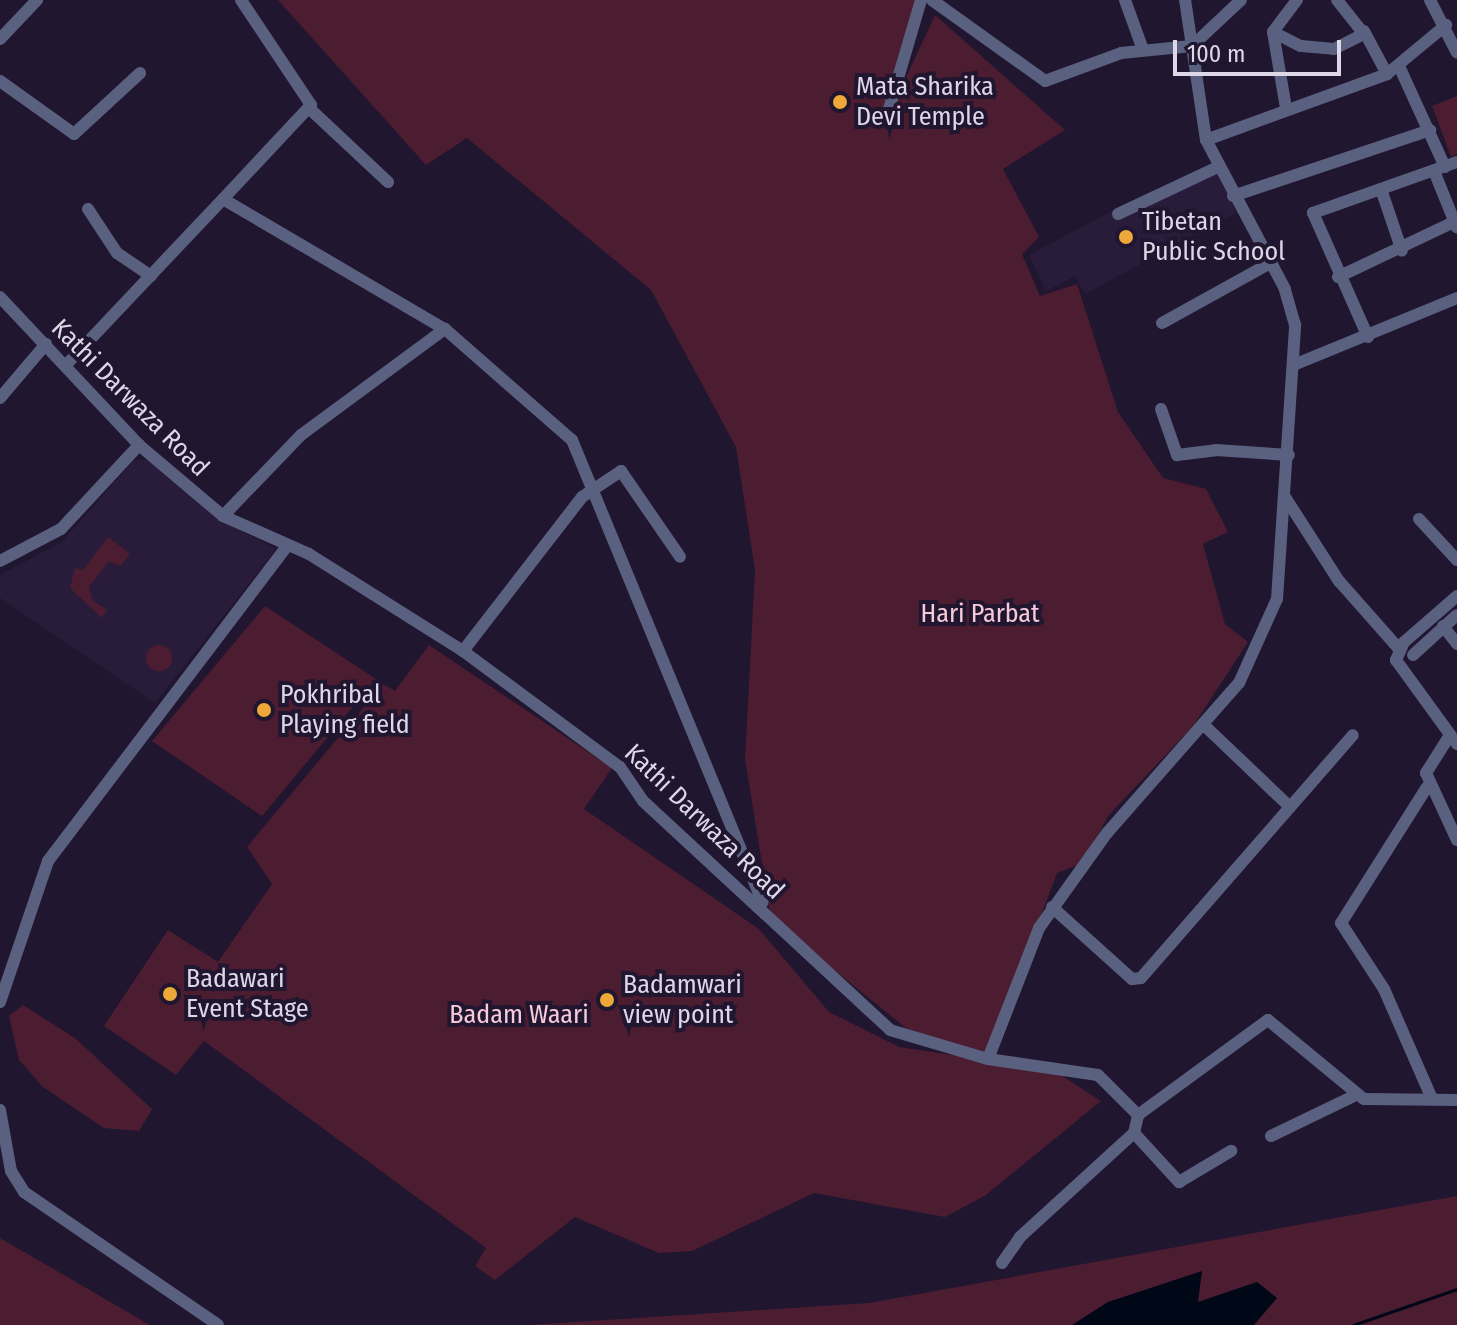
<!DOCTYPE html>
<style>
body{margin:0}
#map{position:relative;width:1457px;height:1325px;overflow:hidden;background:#20162f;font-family:"Fira Sans Condensed",sans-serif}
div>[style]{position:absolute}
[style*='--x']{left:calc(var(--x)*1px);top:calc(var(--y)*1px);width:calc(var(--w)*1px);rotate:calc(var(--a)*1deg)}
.built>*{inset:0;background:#291c3b}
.green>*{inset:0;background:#4c1c31}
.round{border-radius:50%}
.water>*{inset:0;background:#000717}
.stream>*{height:3px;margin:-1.5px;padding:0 1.5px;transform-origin:1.5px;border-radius:1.5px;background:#000717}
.minor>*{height:12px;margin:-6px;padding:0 6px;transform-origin:6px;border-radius:6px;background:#5a6080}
.dots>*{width:22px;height:22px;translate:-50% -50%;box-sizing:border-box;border:4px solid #20162f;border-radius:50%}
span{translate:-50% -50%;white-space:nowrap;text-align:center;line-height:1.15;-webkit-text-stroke:8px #20162f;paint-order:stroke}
.poi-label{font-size:26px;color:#ddd7e8}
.left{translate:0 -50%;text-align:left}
.street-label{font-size:26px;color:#ddd7e8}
.park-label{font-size:26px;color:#f8c9d9}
.scale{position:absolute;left:1173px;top:40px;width:168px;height:36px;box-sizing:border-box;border:4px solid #ddd7e8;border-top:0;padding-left:10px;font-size:24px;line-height:28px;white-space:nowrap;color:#ddd7e8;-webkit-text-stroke:6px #20162f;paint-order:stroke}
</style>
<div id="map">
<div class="built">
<i style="clip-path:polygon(1217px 172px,1237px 212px,1085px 294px,1075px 276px,1046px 291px,1029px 255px,1112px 211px,1117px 220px)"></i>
<i style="clip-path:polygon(150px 459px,212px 515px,276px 549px,155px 703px,0 598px,0 575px,62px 542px,133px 461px)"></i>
</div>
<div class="green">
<i style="clip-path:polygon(278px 0,921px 0,890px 112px,935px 15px,1065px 130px,1003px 169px,1039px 237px,1022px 254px,1040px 296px,1077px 284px,1118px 412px,1163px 478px,1206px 489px,1228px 532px,1203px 544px,1225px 624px,1248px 642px,1193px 726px,1108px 816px,1083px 863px,1057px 873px,988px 1058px,906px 1028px,771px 919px,745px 759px,755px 570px,736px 447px,651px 290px,467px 138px,426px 165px)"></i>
<i style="clip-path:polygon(1457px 96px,1457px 154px,1451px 157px,1432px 106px)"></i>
<i style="clip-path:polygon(108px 537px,130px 554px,120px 566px,109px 561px,89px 587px,92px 600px,107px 610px,102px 618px,70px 588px,75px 568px,83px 570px)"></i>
<i style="clip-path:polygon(265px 606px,376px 679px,262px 816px,152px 741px)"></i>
<i class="round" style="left:146px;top:645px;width:26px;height:26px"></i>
<i style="clip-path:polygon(429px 645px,612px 768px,584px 809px,759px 929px,829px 1012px,899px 1047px,1053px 1070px,1101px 1101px,986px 1195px,945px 1217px,814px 1193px,692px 1251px,659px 1253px,575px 1217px,495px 1280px,475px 1266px,486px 1248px,204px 1041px,176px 1075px,104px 1026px,168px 930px,218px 962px,272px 884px,247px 847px,383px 684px,395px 691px)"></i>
<i style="clip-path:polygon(23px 1005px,75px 1038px,152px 1109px,139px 1131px,104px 1128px,43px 1087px,19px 1060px,9px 1016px)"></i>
<i style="clip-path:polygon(1457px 1196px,1457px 1325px,529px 1325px,869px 1303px)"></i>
<i style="clip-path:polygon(0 1238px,150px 1325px,0 1325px)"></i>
</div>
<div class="water">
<i style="clip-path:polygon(1202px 1271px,1198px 1302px,1257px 1282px,1277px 1298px,1254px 1325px,1072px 1325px,1108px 1302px)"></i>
</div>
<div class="stream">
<i style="--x:1353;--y:1325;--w:110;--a:-19.1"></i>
</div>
<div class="minor">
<i style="--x:932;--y:0;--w:139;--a:35.6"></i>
<i style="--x:1045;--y:81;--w:81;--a:-20.2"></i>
<i style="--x:1121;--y:53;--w:71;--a:-5.6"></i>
<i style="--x:1192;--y:46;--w:67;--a:-43.2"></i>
<i style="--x:1125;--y:0;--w:53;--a:70.2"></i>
<i style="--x:1297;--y:0;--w:40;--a:127"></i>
<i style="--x:1273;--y:32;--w:31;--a:27"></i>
<i style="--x:1301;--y:46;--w:33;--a:5"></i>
<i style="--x:1334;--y:49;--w:34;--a:-27"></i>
<i style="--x:1364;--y:34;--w:43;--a:-128.5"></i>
<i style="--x:1430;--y:0;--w:59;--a:63"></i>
<i style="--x:1364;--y:31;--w:49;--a:61.9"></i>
<i style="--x:1273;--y:32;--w:77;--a:80.3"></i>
<i style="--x:0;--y:39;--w:54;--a:-46.5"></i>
<i style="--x:1399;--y:66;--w:111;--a:65.5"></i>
<i style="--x:0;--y:81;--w:91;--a:35.6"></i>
<i style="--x:74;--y:134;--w:90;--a:-42.7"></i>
<i style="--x:310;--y:109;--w:107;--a:43.1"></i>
<i style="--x:886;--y:119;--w:124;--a:-73.6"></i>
<i style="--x:1206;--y:140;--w:193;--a:-20"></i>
<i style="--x:1387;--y:74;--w:77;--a:-39.7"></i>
<i style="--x:1434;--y:171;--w:61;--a:68"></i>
<i style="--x:1381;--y:189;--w:65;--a:71.3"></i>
<i style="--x:1233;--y:196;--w:208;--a:-18.5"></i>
<i style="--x:223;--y:199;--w:129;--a:-46.9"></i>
<i style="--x:311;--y:105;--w:126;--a:-123.7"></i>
<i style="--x:88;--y:209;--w:53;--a:56.6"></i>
<i style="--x:117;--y:253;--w:41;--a:34.1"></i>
<i style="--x:1118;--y:214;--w:110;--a:-25.2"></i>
<i style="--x:1338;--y:277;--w:128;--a:-25.4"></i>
<i style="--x:0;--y:297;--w:203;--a:46.8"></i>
<i style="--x:139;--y:445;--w:110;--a:40.2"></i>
<i style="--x:223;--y:516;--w:94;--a:23.8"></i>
<i style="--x:309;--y:554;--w:182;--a:32.2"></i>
<i style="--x:463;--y:651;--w:195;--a:36.5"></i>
<i style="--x:620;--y:767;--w:41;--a:55.9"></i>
<i style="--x:643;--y:801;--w:337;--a:42.8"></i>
<i style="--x:890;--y:1030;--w:102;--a:16.5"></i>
<i style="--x:988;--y:1059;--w:111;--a:8.3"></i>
<i style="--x:1098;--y:1075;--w:57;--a:45"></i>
<i style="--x:1138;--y:1115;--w:161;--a:-36.2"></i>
<i style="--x:1268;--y:1020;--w:124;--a:39.5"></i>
<i style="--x:1364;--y:1099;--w:93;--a:0.6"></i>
<i style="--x:1162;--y:323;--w:126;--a:-29"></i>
<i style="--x:1368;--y:337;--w:136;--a:-113.9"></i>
<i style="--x:1313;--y:213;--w:153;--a:-19.5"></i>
<i style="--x:1296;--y:364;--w:174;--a:-22.3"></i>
<i style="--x:66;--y:365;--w:228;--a:-46.6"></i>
<i style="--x:223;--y:199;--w:257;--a:30.4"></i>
<i style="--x:445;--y:329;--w:169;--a:41.2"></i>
<i style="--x:572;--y:440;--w:500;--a:67.6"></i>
<i style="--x:0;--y:398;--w:71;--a:-49.6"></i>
<i style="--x:1161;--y:409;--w:49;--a:70.8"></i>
<i style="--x:1177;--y:455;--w:39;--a:-7"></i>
<i style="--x:1216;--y:450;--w:73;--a:3.9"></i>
<i style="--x:1285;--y:497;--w:100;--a:57.3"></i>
<i style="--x:1339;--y:581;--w:92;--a:48.5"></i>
<i style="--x:223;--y:516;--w:112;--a:-46.1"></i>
<i style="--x:301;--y:435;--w:179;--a:-36.4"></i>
<i style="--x:1419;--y:519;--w:56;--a:47.2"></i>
<i style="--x:0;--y:561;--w:69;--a:-27.7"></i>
<i style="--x:61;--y:529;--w:115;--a:-47.1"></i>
<i style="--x:1457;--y:596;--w:70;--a:139"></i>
<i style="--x:1404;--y:642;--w:20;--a:114"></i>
<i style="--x:1396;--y:660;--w:104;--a:54"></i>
<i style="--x:1443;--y:626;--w:23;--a:52"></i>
<i style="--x:463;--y:651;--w:195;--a:-52.3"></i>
<i style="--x:582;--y:497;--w:47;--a:-33.7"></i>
<i style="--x:621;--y:471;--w:104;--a:55.5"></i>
<i style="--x:1413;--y:655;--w:59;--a:-42.3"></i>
<i style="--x:1206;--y:727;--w:116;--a:43.6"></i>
<i style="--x:1450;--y:735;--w:45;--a:122.3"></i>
<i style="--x:1426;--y:773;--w:74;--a:65.2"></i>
<i style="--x:1427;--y:787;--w:161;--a:122.3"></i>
<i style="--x:1341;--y:923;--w:79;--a:56.9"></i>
<i style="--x:1384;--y:989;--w:120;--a:66.4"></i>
<i style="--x:1052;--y:907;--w:108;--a:42"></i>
<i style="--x:1132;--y:979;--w:9;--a:-6"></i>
<i style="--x:1141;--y:978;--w:322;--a:-48.9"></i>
<i style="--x:0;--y:1002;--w:149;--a:-71.2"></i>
<i style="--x:48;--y:861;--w:395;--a:-52.8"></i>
<i style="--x:988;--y:1059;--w:141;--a:-68.7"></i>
<i style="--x:1039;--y:928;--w:117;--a:-54.4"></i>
<i style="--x:1107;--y:833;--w:200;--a:-48.7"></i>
<i style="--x:1239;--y:683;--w:92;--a:-65.7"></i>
<i style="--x:1277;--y:599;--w:275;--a:-86.2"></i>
<i style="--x:1295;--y:325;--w:37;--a:-106"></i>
<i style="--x:1285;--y:289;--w:169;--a:-117.9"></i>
<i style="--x:1206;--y:140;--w:142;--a:-98.5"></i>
<i style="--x:0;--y:1110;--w:62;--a:79.8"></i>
<i style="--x:11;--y:1171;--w:25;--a:58"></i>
<i style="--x:24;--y:1192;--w:235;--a:34.4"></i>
<i style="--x:1134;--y:1133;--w:67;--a:47.4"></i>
<i style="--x:1179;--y:1182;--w:61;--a:-30.8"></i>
<i style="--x:1271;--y:1136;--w:94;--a:-25.8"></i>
<i style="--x:1002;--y:1263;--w:32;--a:-55"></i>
<i style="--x:1020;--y:1237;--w:154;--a:-42.4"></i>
<i style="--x:1134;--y:1133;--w:18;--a:-77"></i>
</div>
<div class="dots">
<i style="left:840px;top:102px;background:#eca93a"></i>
<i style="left:1126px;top:237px;background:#eca93a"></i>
<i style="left:264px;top:710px;background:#eca93a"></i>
<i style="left:170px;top:994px;background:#eca93a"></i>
<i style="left:607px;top:1000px;background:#eca93a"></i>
</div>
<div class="poi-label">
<span class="left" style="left:856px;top:102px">Mata Sharika<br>Devi Temple</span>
<span class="left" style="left:1142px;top:237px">Tibetan<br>Public School</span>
<span class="left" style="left:280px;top:710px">Pokhribal<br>Playing field</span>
<span class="left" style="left:186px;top:994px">Badawari<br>Event Stage</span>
<span class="left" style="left:623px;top:1000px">Badamwari<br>view point</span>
</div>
<div class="street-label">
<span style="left:130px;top:398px;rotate:45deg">Kathi Darwaza Road</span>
<span style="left:704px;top:822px;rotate:44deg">Kathi Darwaza Road</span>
</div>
<div class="park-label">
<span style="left:980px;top:614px">Hari Parbat</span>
<span style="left:519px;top:1015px">Badam Waari</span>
</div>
<div class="scale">100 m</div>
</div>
